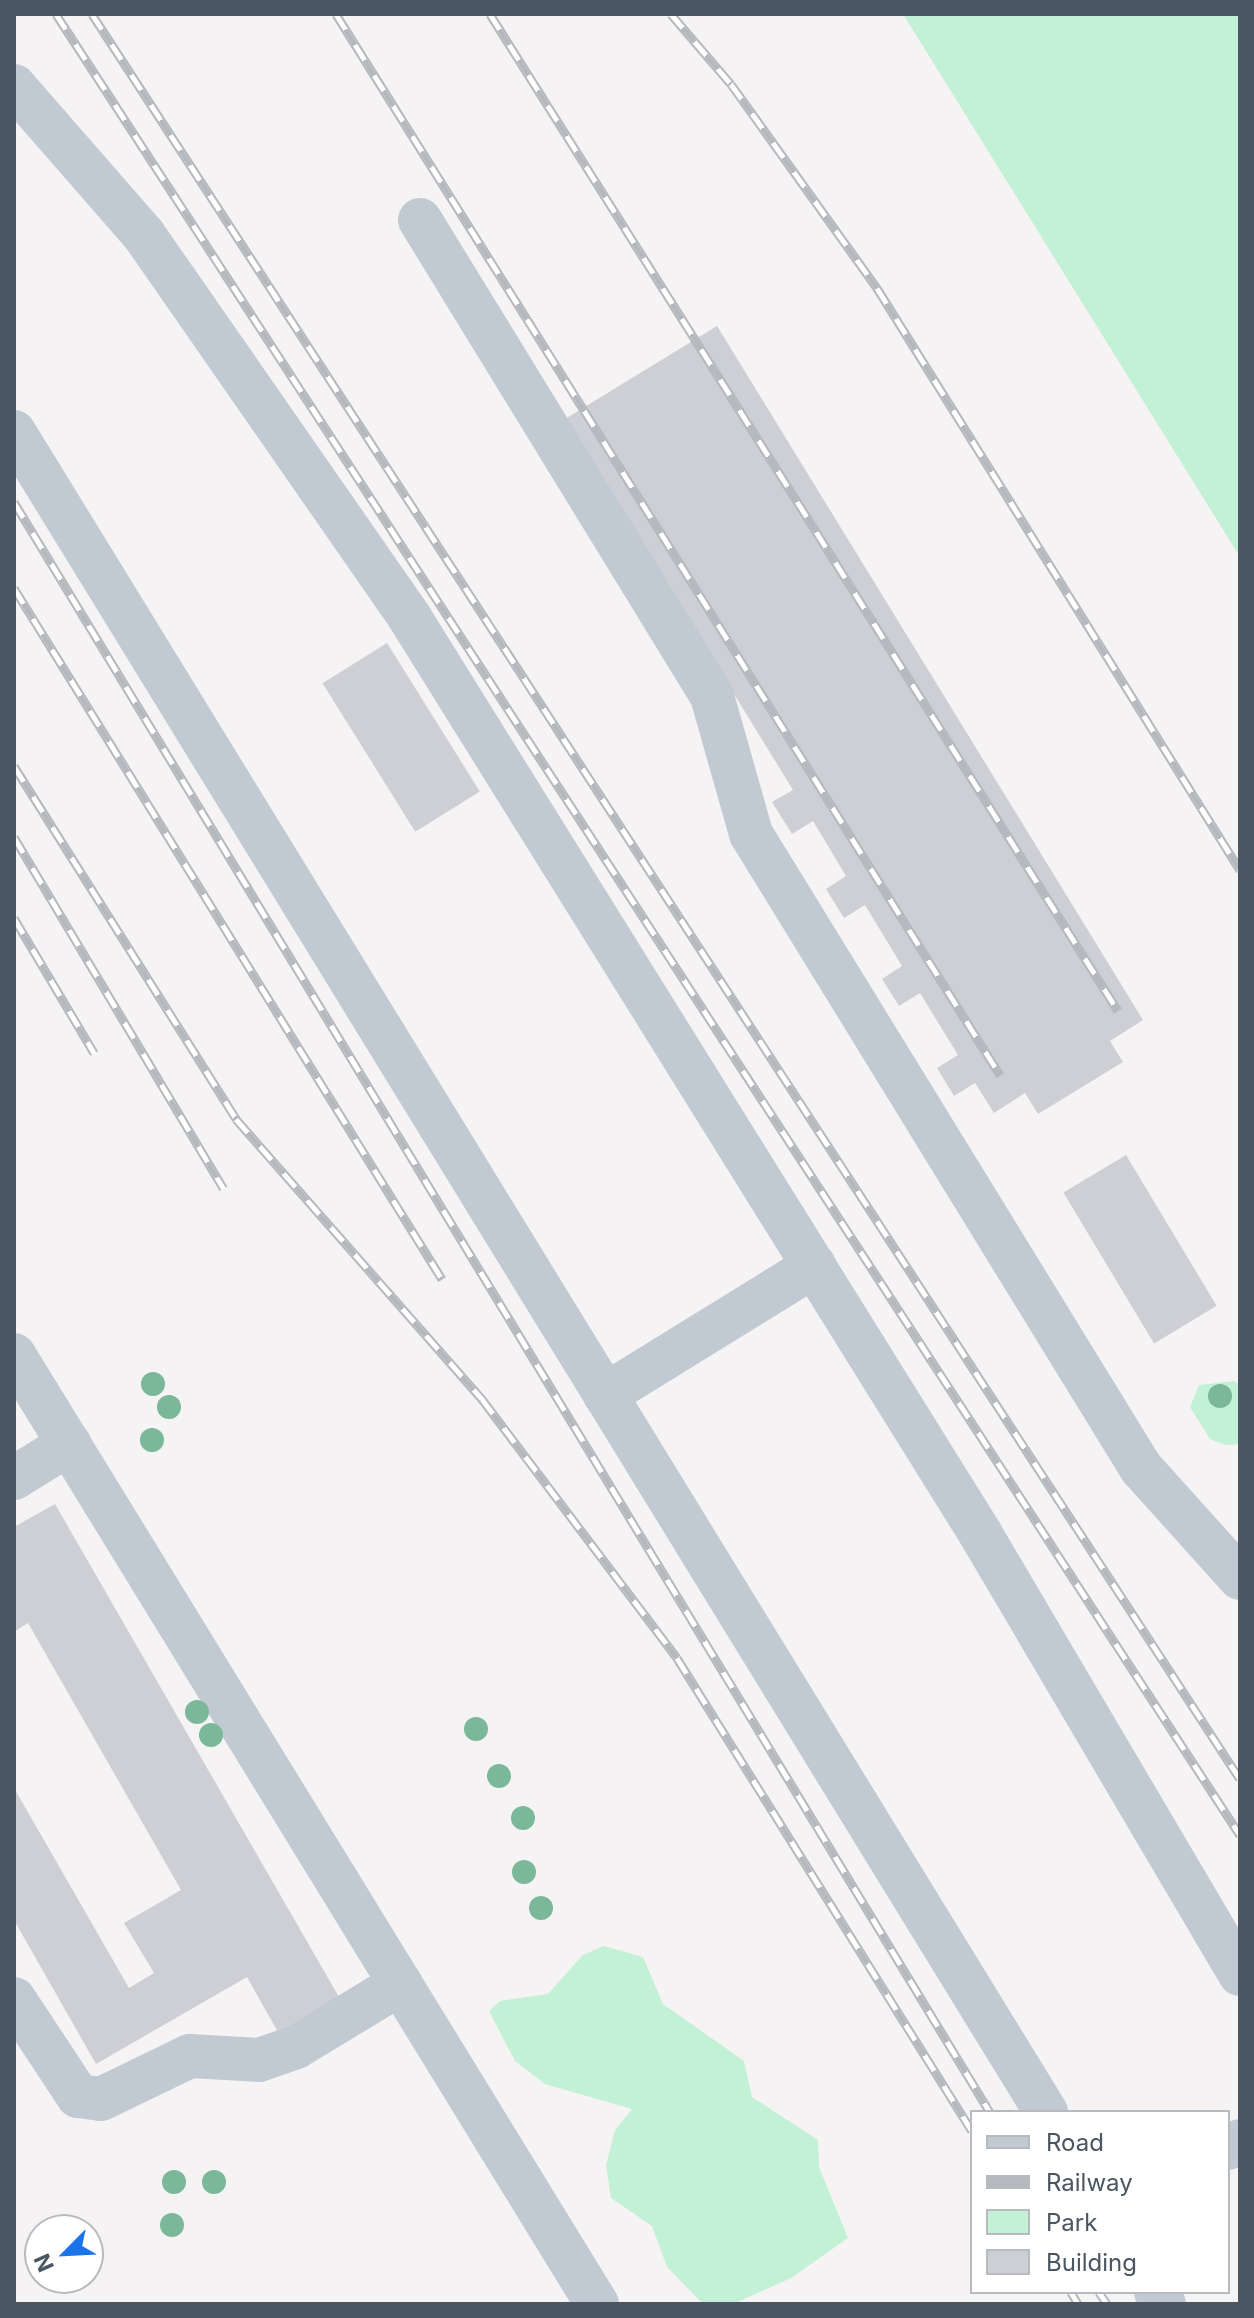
<!DOCTYPE html>
<style>
body{margin:0}
#map{position:relative;width:1254px;height:2318px;overflow:hidden;background:#f5f3f3;font-family:Inter,sans-serif}
div>[style]{position:absolute}
[style*='--x']{left:calc(var(--x)*1px);top:calc(var(--y)*1px);width:calc(var(--w)*1px);rotate:calc(var(--a)*1deg)}
.green>*{inset:0;background:#c3f1d5}
.building>*{inset:0;background:#cdcfd5;transform-origin:0 0}
.minor>*{height:44px;margin:-22px;padding:0 22px;transform-origin:22px;border-radius:22px;background:#c1cad2}
.rail>*{height:9px;margin-top:-4.5px;transform-origin:0;background:repeating-linear-gradient(90deg,#fff 0 18px,#b5b8bd 0 36px);box-sizing:border-box;border-block:2px solid #b5b8bd}
.trees>*{width:24px;height:24px;margin:-12px;border-radius:50%;background:#7bb799}
span{translate:-50% -50%;white-space:nowrap;text-align:center;line-height:1.15;-webkit-text-stroke:6px #fff;paint-order:stroke}
.frame{position:absolute;inset:0;border:16px solid #4a5661;pointer-events:none}
.legend{position:absolute;left:970px;top:2110px;width:260px;height:184px;box-sizing:border-box;background:#fff;border:2px solid #b7bbc0;margin:0;padding:10px 14px;list-style:none;font-size:24px;color:#4a5661}
.legend li{display:flex;align-items:center;gap:16px;height:40px}
.legend b{width:40px;border:2px solid #b7bbc0}
.north{position:absolute;left:24px;top:2214px;width:80px;height:80px;box-sizing:border-box;background:#fff;border:2px solid #b7bbc0;border-radius:50%;rotate:246deg;font-size:22px;font-weight:700;line-height:32px;text-align:center;color:#4a5661}
.north::after{content:'';display:block;margin:auto;width:28px;height:36px;background:#1a73e8;clip-path:polygon(50% 0,100% 100%,50% 72%,0 100%)}
</style>
<div id="map">
<div class="green">
<i style="clip-path:polygon(903px 14px,1240px 14px,1240px 557px)"></i>
<i style="clip-path:polygon(1234px 1381px,1240px 1385px,1240px 1444px,1226px 1445px,1210px 1439px,1190px 1407px,1199px 1385px)"></i>
<i style="clip-path:polygon(604px 1946px,643px 1957px,663px 2004px,744px 2061px,752px 2097px,818px 2140px,819px 2167px,848px 2238px,791px 2278px,733px 2304px,702px 2303px,667px 2267px,652px 2226px,611px 2198px,606px 2165px,615px 2130px,632px 2109px,545px 2084px,515px 2061px,489px 2011px,500px 2001px,548px 1994px,583px 1955px)"></i>
</div>
<div class="building">
<i style="clip-path:polygon(717px 326px,1143px 1020px,1110px 1041px,1123px 1062px,1038px 1114px,1025px 1093px,994px 1113px,975px 1083px,954px 1096px,937px 1068px,958px 1055px,920px 993px,899px 1006px,882px 979px,902px 966px,865px 905px,844px 918px,826px 889px,846px 876px,813px 821px,792px 834px,772px 802px,793px 790px,565px 419px)"></i>
<i style="left:387px;top:643px;width:175px;height:76px;rotate:58deg"></i>
<i style="left:1126px;top:1155px;width:176px;height:73px;rotate:59deg"></i>
<i style="clip-path:polygon(55px 1504px,339px 1997px,278px 2032px,247px 1977px,96px 2064px,14px 1920px,14px 1788px,129px 1988px,154px 1973px,124px 1923px,181px 1890px,28px 1623px,14px 1632px,14px 1527px)"></i>
</div>
<div class="minor">
<i style="--x:14;--y:86;--w:198;--a:48.9"></i>
<i style="--x:144;--y:235;--w:466;--a:55.2"></i>
<i style="--x:410;--y:618;--w:1078;--a:58.08"></i>
<i style="--x:980;--y:1533;--w:512;--a:59.48"></i>
<i style="--x:420;--y:220;--w:558;--a:58.47"></i>
<i style="--x:712;--y:696;--w:143;--a:74.2"></i>
<i style="--x:751;--y:834;--w:744;--a:58.4"></i>
<i style="--x:1141;--y:1468;--w:148;--a:48"></i>
<i style="--x:14;--y:432;--w:1972;--a:58.44"></i>
<i style="--x:14;--y:1355;--w:1114;--a:58.44"></i>
<i style="--x:605;--y:1395;--w:246;--a:-31.7"></i>
<i style="--x:14;--y:1478;--w:65;--a:-31.7"></i>
<i style="--x:14;--y:1999;--w:116;--a:56.6"></i>
<i style="--x:78;--y:2096;--w:23;--a:7"></i>
<i style="--x:101;--y:2099;--w:99;--a:-25.8"></i>
<i style="--x:190;--y:2056;--w:69;--a:3.3"></i>
<i style="--x:259;--y:2060;--w:39;--a:-19"></i>
<i style="--x:296;--y:2047;--w:122;--a:-31.2"></i>
<i style="--x:1228;--y:2148;--w:14;--a:-30"></i>
<i style="--x:1156;--y:2292;--w:14;--a:56"></i>
</div>
<div class="rail">
<i style="--x:56;--y:14;--w:2172;--a:56.97"></i>
<i style="--x:92;--y:14;--w:2105;--a:56.96"></i>
<i style="--x:336;--y:14;--w:1252;--a:57.96"></i>
<i style="--x:490;--y:14;--w:1178;--a:57.79"></i>
<i style="--x:671;--y:14;--w:92;--a:49.4"></i>
<i style="--x:731;--y:84;--w:251;--a:54.4"></i>
<i style="--x:877;--y:288;--w:686;--a:58.05"></i>
<i style="--x:14;--y:502;--w:1883;--a:58.78"></i>
<i style="--x:14;--y:588;--w:813;--a:58.23"></i>
<i style="--x:14;--y:766;--w:417;--a:57.8"></i>
<i style="--x:236;--y:1119;--w:373;--a:48.7"></i>
<i style="--x:482;--y:1399;--w:324;--a:53"></i>
<i style="--x:677;--y:1658;--w:557;--a:58.05"></i>
<i style="--x:14;--y:837;--w:409;--a:59.2"></i>
<i style="--x:14;--y:918;--w:157;--a:59.3"></i>
<i style="--x:1071;--y:2292;--w:14;--a:60"></i>
<i style="--x:1099;--y:2292;--w:14;--a:56"></i>
</div>
<div class="trees">
<i style="left:153px;top:1384px"></i>
<i style="left:1220px;top:1396px"></i>
<i style="left:169px;top:1407px"></i>
<i style="left:152px;top:1440px"></i>
<i style="left:197px;top:1712px"></i>
<i style="left:476px;top:1729px"></i>
<i style="left:211px;top:1735px"></i>
<i style="left:499px;top:1776px"></i>
<i style="left:523px;top:1818px"></i>
<i style="left:524px;top:1872px"></i>
<i style="left:541px;top:1908px"></i>
<i style="left:174px;top:2182px"></i>
<i style="left:214px;top:2182px"></i>
<i style="left:172px;top:2225px"></i>
</div>
<div class="frame"></div>
<ul class="legend">
<li><b style="height:10px;background:#c1cad2"></b>Road</li>
<li><b style="height:10px;background:#b5b8bd"></b>Railway</li>
<li><b style="height:22px;background:#c3f1d5"></b>Park</li>
<li><b style="height:22px;background:#cdcfd5"></b>Building</li>
</ul>
<div class="north">N</div>
</div>
